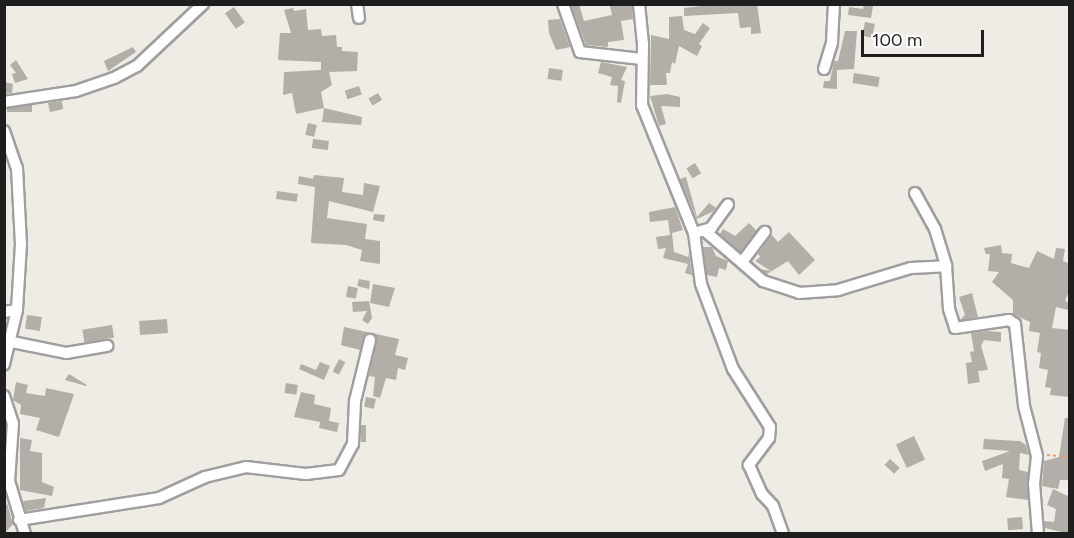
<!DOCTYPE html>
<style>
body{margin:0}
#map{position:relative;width:1074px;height:538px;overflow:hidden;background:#eeece4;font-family:Figtree,sans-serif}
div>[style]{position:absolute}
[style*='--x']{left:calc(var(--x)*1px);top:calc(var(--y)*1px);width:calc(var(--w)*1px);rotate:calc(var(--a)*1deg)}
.building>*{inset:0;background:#b3aea7;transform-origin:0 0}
.path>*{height:1.5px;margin-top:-0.75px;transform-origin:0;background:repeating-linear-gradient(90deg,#ec9677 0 3px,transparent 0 6px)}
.roads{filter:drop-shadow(2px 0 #9f9f9f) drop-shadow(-2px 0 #9f9f9f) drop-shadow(0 2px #9f9f9f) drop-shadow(0 -2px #9f9f9f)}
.minor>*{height:10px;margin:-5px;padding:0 5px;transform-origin:5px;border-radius:5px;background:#fff}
span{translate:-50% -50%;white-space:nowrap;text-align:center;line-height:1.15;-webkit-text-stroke:4.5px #fff;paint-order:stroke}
.frame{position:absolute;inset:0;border:6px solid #1e1e1e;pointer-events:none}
.scale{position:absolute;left:861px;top:30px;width:123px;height:27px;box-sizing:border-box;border:3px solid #1e1e1e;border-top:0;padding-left:8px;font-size:18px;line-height:21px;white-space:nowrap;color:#1e1e1e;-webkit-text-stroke:4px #fff;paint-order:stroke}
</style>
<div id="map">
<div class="building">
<i style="clip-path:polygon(579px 4px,584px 21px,612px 15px,610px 6px,632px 5px,633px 19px,621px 21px,624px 40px,608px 42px,608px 47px,586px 45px,571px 5px)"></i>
<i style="clip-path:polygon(720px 4px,757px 4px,761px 33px,751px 34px,751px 27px,740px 28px,738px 13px,684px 16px,684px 8px)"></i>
<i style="clip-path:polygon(864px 5px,873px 6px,871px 18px,848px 15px,849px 7px,863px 9px)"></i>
<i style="left:234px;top:7px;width:19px;height:11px;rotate:55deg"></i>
<i style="clip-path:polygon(293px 8px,294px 11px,306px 9px,308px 30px,321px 29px,322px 36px,336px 35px,337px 47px,342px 47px,342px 51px,358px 52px,357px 71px,329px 72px,332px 85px,321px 92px,324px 108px,362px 117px,361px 125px,322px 122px,324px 108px,296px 114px,292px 93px,283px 95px,284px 72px,321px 70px,321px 62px,278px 60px,280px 33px,291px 33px,284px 10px)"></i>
<i style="clip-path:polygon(682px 16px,684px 30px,695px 34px,703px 23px,710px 28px,699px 44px,702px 46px,697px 56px,679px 46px,675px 64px,672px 62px,670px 73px,666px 73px,667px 85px,650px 85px,651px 35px,669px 39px,669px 17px)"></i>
<i style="clip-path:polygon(560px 19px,570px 47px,556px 50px,549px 33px,548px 20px)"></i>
<i style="left:865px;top:22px;width:10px;height:14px;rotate:11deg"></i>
<i style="clip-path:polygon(845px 31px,857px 31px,854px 69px,837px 70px,837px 89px,823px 88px,824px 81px,830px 81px,834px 61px,838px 61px)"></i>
<i style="clip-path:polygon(133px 47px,136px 52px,108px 71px,104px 61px)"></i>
<i style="clip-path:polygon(16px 60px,28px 79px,15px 83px,12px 74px,16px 73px,10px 65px)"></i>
<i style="clip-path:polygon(601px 62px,627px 67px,621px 80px,625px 81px,621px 103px,617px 102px,618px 86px,610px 85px,612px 77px,598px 73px)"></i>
<i style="left:549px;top:68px;width:14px;height:11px;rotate:8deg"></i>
<i style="left:854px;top:73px;width:26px;height:10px;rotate:9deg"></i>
<i style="clip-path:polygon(4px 82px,13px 84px,12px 93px,4px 94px)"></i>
<i style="left:359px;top:86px;width:9px;height:15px;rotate:72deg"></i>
<i style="left:378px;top:93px;width:8px;height:11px;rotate:60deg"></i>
<i style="clip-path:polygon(667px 94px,680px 97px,680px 107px,661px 106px,666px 124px,659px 126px,650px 96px)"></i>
<i style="clip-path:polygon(62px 101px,63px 109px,50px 112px,48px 103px)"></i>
<i style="left:32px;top:105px;width:7px;height:25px;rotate:90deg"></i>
<i style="left:308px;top:123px;width:9px;height:12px;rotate:13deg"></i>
<i style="left:313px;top:139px;width:16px;height:9px;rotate:7deg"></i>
<i style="left:695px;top:163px;width:12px;height:10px;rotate:59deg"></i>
<i style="clip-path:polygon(314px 175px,344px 178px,342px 192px,363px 195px,364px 183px,380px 186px,373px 212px,329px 201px,327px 218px,367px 224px,365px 239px,380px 241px,380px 264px,360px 261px,362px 250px,346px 245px,311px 243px,315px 187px,298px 184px,299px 176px,313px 179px)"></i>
<i style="clip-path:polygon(686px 177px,697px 217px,709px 203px,716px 208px,712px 212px,697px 219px,680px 179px)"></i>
<i style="left:277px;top:191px;width:21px;height:8px;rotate:8deg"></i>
<i style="clip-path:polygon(675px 207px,683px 230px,672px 233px,674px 252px,688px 257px,689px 253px,692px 275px,685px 273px,688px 264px,663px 258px,666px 248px,658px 249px,656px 237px,670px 235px,668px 220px,650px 222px,649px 212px)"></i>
<i style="clip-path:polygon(374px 214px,385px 215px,384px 222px,373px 220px)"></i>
<i style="clip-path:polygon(749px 223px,757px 231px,740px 252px,720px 234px,723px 229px,735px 236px)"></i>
<i style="clip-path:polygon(789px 232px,815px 260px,799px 275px,788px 261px,767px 274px,760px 269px,771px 271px,755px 261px,760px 257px,758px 254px,772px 235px,778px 242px)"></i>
<i style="clip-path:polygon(1001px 245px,1002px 253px,1012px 254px,1011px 263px,1029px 268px,1037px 251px,1054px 259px,1056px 248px,1065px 249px,1063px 261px,1070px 264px,1070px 290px,1065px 300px,1070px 305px,1068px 310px,1056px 307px,1052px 328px,1070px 330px,1070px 397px,1050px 395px,1051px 388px,1045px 387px,1048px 370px,1039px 368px,1041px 353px,1037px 352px,1040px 333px,1029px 331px,1030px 322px,1013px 314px,1013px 300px,992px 282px,999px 272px,988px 271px,990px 254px,986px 254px,984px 248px)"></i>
<i style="clip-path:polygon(703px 247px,712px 247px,716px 256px,728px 261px,726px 270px,719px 268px,717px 277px,707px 275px)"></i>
<i style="clip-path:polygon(359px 279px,370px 281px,369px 289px,357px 286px)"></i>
<i style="clip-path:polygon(373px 284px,395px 288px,389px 307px,370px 303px)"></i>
<i style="left:348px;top:286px;width:10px;height:11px;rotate:11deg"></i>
<i style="clip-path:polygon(972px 293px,978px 317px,960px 320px,965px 315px,959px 297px)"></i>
<i style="clip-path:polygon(369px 301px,372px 318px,368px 324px,362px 320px,367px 311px,353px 312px,352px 302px)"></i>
<i style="left:27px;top:315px;width:15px;height:14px;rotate:8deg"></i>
<i style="left:167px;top:319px;width:14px;height:28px;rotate:86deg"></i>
<i style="left:112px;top:325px;width:13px;height:30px;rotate:81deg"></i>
<i style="clip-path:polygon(344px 327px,399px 339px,395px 355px,408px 358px,405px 370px,398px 368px,396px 380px,386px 378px,380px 398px,373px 396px,375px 377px,369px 376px,377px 337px,372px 333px,365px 334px,360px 350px,341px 345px)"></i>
<i style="clip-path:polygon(987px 331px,1001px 332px,1001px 342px,984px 340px,981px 346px,988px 370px,978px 371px,980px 382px,968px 384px,966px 363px,972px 362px,970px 352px,974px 351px,971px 333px)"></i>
<i style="left:339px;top:359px;width:7px;height:14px;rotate:27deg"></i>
<i style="clip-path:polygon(320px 362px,330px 366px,324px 380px,299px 369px,301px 364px,316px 370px)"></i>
<i style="clip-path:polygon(69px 374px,87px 385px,86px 386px,65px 380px)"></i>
<i style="clip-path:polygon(16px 382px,28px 385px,26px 393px,45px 396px,46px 388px,74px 394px,59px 437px,36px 430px,40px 418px,20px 414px,21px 405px,13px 400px)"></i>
<i style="left:286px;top:383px;width:12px;height:10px;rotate:9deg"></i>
<i style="clip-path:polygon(301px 392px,315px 395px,314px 404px,331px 408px,329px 421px,339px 423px,337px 432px,319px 428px,320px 422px,294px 417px)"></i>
<i style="left:366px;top:397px;width:10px;height:10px;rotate:11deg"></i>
<i style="clip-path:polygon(1065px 418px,1070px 418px,1070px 480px,1060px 480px,1058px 489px,1042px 486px,1044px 461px,1059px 457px)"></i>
<i style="left:361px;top:425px;width:5px;height:17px"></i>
<i style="left:914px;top:436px;width:26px;height:20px;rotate:65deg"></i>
<i style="clip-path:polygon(20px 438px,32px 440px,30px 451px,42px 453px,42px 482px,54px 487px,52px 496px,20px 490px)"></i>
<i style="clip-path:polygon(984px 439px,1020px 441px,1026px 445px,1029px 455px,1020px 453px,1019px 470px,1028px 472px,1028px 500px,1006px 497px,1009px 479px,1002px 478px,1003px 464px,985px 471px,982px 461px,1010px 451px,983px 449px)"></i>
<i style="left:890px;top:459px;width:13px;height:8px;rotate:42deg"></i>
<i style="clip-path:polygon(1053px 489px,1070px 497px,1070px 534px,1045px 528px,1044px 521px,1054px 522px,1056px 509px,1047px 505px)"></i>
<i style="clip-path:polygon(46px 498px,44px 508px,26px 511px,23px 501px)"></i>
<i style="clip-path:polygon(7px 503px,13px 524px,4px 534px,4px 514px)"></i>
<i style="left:1022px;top:517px;width:12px;height:15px;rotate:85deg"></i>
</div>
<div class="path">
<i style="--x:1047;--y:455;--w:23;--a:5"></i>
</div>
<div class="roads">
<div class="minor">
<i style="--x:357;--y:4;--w:14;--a:82"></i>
<i style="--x:563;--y:4;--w:51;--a:70.5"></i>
<i style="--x:580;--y:52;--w:62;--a:6.4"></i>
<i style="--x:639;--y:4;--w:40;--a:84.3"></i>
<i style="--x:643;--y:44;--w:61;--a:90.9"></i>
<i style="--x:642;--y:105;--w:138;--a:67.9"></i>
<i style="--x:694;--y:233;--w:18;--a:-16"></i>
<i style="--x:711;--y:228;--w:29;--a:-54"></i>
<i style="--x:824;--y:69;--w:28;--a:-73"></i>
<i style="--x:832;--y:42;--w:38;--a:-87"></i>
<i style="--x:4;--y:102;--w:73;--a:-8.7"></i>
<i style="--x:76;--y:91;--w:40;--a:-18.9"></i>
<i style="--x:114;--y:78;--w:26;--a:-28"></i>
<i style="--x:137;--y:66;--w:91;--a:-43.2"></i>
<i style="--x:4;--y:131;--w:39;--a:71"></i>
<i style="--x:17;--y:168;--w:76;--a:87"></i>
<i style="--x:21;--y:244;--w:66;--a:93.5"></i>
<i style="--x:17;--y:310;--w:56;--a:103.5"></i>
<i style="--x:915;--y:193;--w:41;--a:60.9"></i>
<i style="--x:935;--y:229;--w:39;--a:73"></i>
<i style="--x:705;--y:231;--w:77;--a:40.8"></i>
<i style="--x:763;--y:281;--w:38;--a:18"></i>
<i style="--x:799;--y:293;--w:39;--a:-4"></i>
<i style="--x:838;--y:290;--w:76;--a:-16.8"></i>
<i style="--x:911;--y:268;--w:35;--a:-3"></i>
<i style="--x:946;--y:266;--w:43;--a:86"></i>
<i style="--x:949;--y:309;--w:20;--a:72"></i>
<i style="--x:955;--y:328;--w:55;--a:-8.4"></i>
<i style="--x:1009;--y:320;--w:7;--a:34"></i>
<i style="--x:1015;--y:324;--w:82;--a:83.7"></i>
<i style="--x:1024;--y:406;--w:52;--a:75.4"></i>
<i style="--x:1037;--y:456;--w:27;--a:96"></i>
<i style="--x:1034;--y:483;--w:51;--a:85.5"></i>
<i style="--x:694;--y:233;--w:51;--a:82.2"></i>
<i style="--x:701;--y:284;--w:91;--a:69.4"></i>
<i style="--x:733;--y:369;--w:69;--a:57.5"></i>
<i style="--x:770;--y:427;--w:11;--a:95"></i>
<i style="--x:769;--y:438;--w:34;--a:127"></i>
<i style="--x:749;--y:465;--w:32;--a:66"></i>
<i style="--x:762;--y:494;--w:16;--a:47"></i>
<i style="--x:773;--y:506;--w:30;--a:70"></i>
<i style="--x:742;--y:262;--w:38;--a:-53"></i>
<i style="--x:4;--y:312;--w:13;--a:-9"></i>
<i style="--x:12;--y:342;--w:55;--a:11.5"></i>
<i style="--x:66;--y:353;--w:42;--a:-9.7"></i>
<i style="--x:4;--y:396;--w:28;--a:72"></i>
<i style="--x:13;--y:423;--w:58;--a:93.9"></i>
<i style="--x:9;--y:481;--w:55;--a:73.2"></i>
<i style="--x:19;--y:520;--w:142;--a:-8.9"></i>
<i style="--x:159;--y:498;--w:51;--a:-24.5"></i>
<i style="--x:205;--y:477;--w:42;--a:-13.7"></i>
<i style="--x:246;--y:467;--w:60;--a:6.7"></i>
<i style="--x:306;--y:474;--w:33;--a:-7"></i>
<i style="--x:339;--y:470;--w:30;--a:-62"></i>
<i style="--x:353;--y:444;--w:43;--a:-87.3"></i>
<i style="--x:355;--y:401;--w:63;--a:-76.2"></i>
</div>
</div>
<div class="frame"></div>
<div class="scale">100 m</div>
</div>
